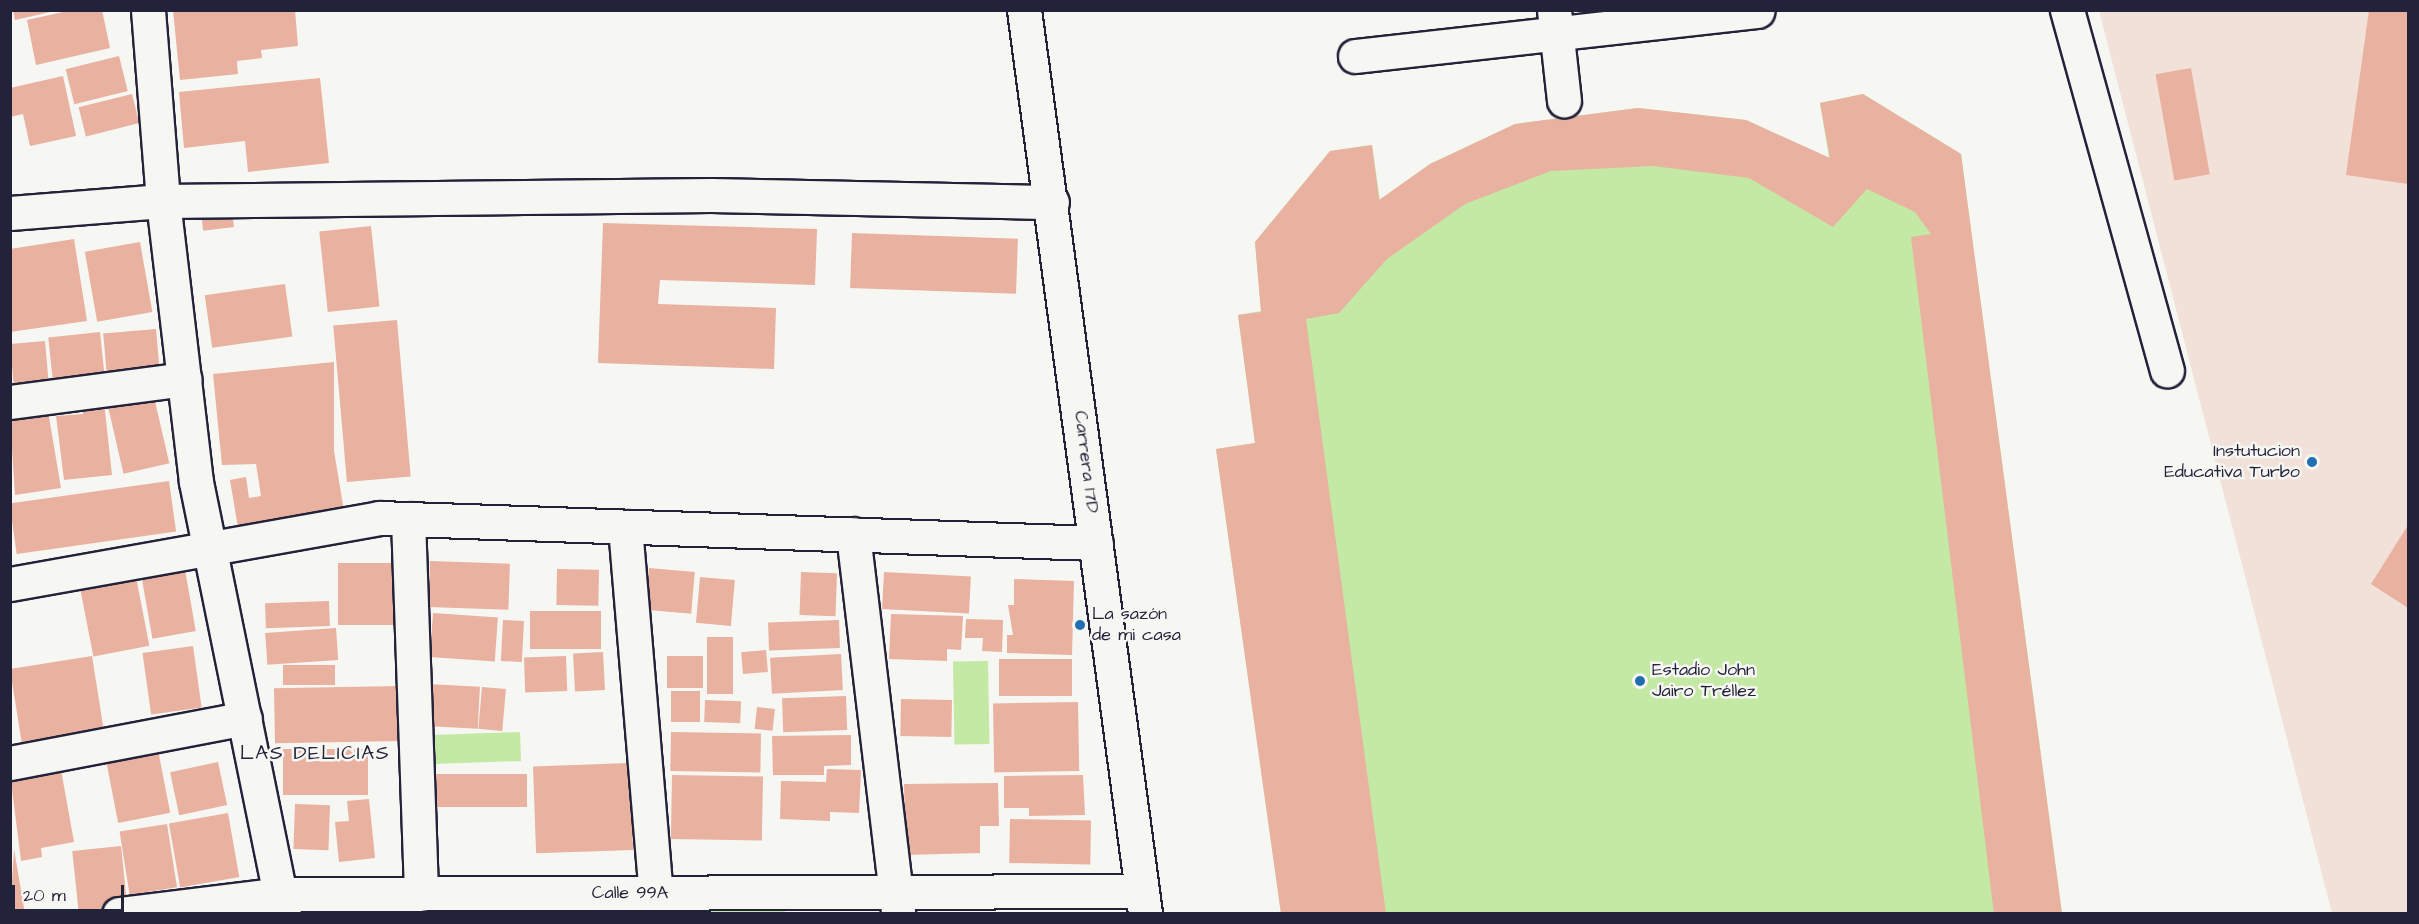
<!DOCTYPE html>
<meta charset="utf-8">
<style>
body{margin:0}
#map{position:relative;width:2419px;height:924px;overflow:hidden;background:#f6f6f2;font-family:"Architects Daughter",sans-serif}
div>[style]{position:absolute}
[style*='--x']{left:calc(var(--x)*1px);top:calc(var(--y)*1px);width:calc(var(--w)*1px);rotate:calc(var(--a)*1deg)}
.built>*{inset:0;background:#f2e1d9}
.green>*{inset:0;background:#c3e9a4;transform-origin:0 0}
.building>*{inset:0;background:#e9b19f;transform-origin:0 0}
.roads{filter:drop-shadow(2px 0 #22223b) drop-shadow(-2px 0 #22223b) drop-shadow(0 2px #22223b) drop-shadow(0 -2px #22223b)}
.minor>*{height:33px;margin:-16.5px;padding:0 16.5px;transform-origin:16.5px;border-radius:16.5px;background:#f6f6f2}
.dots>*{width:16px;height:16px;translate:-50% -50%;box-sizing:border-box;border:3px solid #f6f6f2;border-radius:50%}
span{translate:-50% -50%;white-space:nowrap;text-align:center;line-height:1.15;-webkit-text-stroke:5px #f6f6f2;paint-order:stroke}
.poi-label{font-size:18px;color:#22223b}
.right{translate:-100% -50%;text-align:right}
.left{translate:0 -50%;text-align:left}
.street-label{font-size:18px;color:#22223b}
.neighbourhood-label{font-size:20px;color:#22223b;letter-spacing:1.5px}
.frame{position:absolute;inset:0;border:12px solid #22223b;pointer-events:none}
.scale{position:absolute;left:12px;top:885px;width:112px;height:27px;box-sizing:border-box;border:3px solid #22223b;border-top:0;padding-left:8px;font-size:18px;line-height:21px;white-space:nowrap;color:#22223b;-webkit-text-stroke:4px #f6f6f2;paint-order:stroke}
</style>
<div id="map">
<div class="built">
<i style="clip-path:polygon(2099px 11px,2408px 11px,2408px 913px,2332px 913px)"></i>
</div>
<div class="green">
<i style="clip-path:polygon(1863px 94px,1961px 154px,2062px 913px,1281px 913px,1216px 449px,1255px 443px,1238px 315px,1261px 311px,1255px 242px,1330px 151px,1372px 145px,1380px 200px,1430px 164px,1515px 124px,1638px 108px,1746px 120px,1829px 158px,1820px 103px)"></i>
<i style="left:988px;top:661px;width:83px;height:35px;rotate:89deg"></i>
<i style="left:520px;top:732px;width:29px;height:88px;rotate:88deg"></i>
<i style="clip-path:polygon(784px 906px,785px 913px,706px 913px,706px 909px)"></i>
</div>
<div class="building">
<i style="clip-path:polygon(13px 10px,55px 10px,55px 11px,15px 20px)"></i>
<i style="clip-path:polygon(72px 10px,102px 10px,110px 48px,36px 65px,27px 20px)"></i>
<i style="clip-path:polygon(173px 10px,295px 10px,298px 46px,261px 50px,262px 58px,237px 61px,238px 74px,180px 80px)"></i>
<i style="clip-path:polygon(2369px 10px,2408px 10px,2408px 184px,2346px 175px)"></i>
<i style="left:119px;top:56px;width:36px;height:55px;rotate:76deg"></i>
<i style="left:2191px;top:68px;width:108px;height:36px;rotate:80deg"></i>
<i style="clip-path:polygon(63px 76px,76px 136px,30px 146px,23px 114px,10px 117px,10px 88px)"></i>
<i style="clip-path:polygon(320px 78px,329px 163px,248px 172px,245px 141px,184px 148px,179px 92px)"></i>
<i style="left:132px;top:94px;width:30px;height:55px;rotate:76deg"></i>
<i style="clip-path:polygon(1863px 94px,1961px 154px,2062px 914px,1994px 914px,1911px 237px,1931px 234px,1915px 212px,1867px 189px,1833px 227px,1749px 178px,1653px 166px,1551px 171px,1465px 204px,1387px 259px,1339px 313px,1306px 319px,1386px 914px,1281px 914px,1216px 449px,1255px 443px,1238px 315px,1261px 312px,1255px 242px,1330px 151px,1372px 145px,1379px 200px,1430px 164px,1515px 124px,1638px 108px,1746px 120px,1830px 158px,1820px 103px)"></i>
<i style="left:232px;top:211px;width:16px;height:31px;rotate:83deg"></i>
<i style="clip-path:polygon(603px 223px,817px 229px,815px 285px,660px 280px,658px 304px,776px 308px,774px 369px,598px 363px)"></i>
<i style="left:371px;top:226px;width:81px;height:52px;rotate:84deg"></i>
<i style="left:852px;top:233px;width:166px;height:55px;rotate:2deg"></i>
<i style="clip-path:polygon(74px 239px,87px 321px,10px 332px,10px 249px)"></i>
<i style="left:140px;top:242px;width:71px;height:56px;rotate:80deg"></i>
<i style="left:285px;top:284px;width:53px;height:81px;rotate:82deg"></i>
<i style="left:397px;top:320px;width:157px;height:64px;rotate:85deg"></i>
<i style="left:156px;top:329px;width:44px;height:53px;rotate:85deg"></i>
<i style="left:100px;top:332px;width:46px;height:52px;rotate:84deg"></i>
<i style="left:45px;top:341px;width:43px;height:35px;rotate:85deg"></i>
<i style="clip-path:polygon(334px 362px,334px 451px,344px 511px,238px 528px,230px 480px,246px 477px,249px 498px,261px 496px,256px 464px,222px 465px,213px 374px)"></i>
<i style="left:154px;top:397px;width:68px;height:47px;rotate:77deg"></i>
<i style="clip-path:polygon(104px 402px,112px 475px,64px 480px,56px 416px,83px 414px,82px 405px)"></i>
<i style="clip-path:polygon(48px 411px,61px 488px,15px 495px,10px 417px)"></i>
<i style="left:169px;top:481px;width:51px;height:161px;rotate:82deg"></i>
<i style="clip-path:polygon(2408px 525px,2408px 608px,2371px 584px)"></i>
<i style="left:430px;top:561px;width:80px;height:46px;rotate:2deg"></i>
<i style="left:338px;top:563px;width:58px;height:62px"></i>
<i style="left:649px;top:568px;width:46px;height:42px;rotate:5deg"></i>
<i style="left:557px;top:569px;width:42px;height:36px;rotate:1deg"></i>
<i style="left:185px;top:570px;width:62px;height:44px;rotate:80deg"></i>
<i style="left:801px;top:572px;width:36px;height:43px;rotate:2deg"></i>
<i style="left:884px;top:572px;width:87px;height:37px;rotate:3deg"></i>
<i style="left:136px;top:577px;width:70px;height:57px;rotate:79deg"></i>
<i style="left:700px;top:577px;width:35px;height:46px;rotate:5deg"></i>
<i style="clip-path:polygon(1014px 579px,1074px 581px,1072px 655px,1007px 653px,1007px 635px,1013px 635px,1008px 605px,1014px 605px)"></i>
<i style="left:329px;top:601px;width:25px;height:64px;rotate:88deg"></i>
<i style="left:601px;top:611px;width:38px;height:71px;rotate:90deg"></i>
<i style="left:433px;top:613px;width:65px;height:44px;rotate:4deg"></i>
<i style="clip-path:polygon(891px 614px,963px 616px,961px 650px,947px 649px,947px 661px,889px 659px)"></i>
<i style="clip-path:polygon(966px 619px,1003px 620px,1002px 652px,982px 651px,983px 638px,965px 638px)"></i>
<i style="left:503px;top:620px;width:21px;height:41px;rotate:3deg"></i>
<i style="left:839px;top:620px;width:28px;height:71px;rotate:88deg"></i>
<i style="left:336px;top:628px;width:32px;height:71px;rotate:86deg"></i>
<i style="left:707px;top:637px;width:26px;height:57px"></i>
<i style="left:193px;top:646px;width:62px;height:51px;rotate:82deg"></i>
<i style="left:766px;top:650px;width:22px;height:25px;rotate:85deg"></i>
<i style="left:603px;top:652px;width:38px;height:30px;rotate:87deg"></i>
<i style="left:841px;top:654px;width:36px;height:71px;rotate:87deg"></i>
<i style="left:92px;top:656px;width:74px;height:83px;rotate:81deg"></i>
<i style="left:566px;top:656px;width:35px;height:42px;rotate:88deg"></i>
<i style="left:667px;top:656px;width:36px;height:32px"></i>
<i style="left:999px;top:659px;width:73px;height:37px"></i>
<i style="left:335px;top:665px;width:20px;height:52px;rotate:90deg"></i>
<i style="left:428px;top:684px;width:52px;height:42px;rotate:3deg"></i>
<i style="left:401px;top:686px;width:55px;height:127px;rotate:89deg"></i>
<i style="left:482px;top:687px;width:24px;height:42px;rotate:5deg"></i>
<i style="left:671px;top:691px;width:29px;height:31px"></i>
<i style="left:846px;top:696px;width:34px;height:64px;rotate:88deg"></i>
<i style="left:901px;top:699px;width:51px;height:37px;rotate:1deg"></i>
<i style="left:705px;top:700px;width:36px;height:22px;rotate:2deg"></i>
<i style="left:1078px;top:702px;width:69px;height:85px;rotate:89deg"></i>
<i style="left:757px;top:707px;width:18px;height:22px;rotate:6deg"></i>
<i style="left:671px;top:732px;width:90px;height:39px;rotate:1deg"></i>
<i style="clip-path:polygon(851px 735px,851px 765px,824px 766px,824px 775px,773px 775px,772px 736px)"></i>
<i style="left:368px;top:749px;width:46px;height:85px;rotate:90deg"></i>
<i style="left:158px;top:750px;width:64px;height:53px;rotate:79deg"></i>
<i style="left:218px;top:762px;width:44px;height:49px;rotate:78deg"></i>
<i style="left:630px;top:763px;width:87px;height:97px;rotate:88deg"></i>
<i style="clip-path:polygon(60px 764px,74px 842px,41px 848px,42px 857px,21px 861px,10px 773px)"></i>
<i style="clip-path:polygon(827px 769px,861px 770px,859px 813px,830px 812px,830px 821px,780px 819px,781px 781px,826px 782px)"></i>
<i style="left:527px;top:774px;width:33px;height:97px;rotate:90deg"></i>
<i style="left:672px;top:775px;width:91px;height:64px;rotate:1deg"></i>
<i style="clip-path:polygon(1083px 775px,1085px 815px,1029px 816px,1029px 808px,1004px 808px,1004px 776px)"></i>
<i style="clip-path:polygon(998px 783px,999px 826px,980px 826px,980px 853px,906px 855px,904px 784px)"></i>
<i style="clip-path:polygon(369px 799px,375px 858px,339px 862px,335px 822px,349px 821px,347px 801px)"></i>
<i style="left:295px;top:804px;width:35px;height:45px;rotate:2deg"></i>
<i style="left:228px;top:813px;width:65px;height:60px;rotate:80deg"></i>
<i style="left:1010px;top:819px;width:81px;height:44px;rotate:1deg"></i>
<i style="left:167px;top:824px;width:64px;height:48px;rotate:81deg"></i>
<i style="left:121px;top:846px;width:62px;height:49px;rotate:84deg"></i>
<i style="clip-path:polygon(14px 849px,25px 914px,10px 914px)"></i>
</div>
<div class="roads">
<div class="minor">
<i style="--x:148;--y:10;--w:192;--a:85.5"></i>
<i style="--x:163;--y:201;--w:283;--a:83.3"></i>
<i style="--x:196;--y:482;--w:441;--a:78.5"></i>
<i style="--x:1024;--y:10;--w:911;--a:82.37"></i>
<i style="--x:1554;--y:10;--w:91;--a:83.7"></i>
<i style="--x:2067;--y:10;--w:374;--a:74.5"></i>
<i style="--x:1355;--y:56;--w:405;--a:-6.4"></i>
<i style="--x:10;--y:213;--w:153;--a:-4.5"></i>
<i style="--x:163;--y:201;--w:548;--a:-0.63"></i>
<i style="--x:711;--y:195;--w:341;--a:1.2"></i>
<i style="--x:10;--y:402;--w:176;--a:-7.5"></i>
<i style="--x:408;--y:519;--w:375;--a:88"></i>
<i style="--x:625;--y:527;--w:367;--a:85.2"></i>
<i style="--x:853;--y:534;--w:383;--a:83.2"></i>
<i style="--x:10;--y:584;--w:375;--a:-10.1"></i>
<i style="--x:379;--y:518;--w:717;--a:2"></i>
<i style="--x:10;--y:763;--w:239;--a:-10.8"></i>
<i style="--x:119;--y:914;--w:163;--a:-7"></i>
<i style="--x:281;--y:894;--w:861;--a:-0.2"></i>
</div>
</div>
<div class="dots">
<i style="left:2312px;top:462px;background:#1f6fb2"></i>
<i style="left:1080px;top:625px;background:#1f6fb2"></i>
<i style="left:1640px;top:681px;background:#1f6fb2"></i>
</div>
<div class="poi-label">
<span class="right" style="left:2300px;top:462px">Instutucion<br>Educativa Turbo</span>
<span class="left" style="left:1092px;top:625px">La sazón<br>de mi casa</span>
<span class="left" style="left:1652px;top:681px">Estadio John<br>Jairo Tréllez</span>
</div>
<div class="street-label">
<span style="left:1086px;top:462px;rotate:83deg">Carrera 17D</span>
<span style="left:630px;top:893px">Calle 99A</span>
</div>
<div class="neighbourhood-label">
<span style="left:315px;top:753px">LAS DELICIAS</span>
</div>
<div class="frame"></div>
<div class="scale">20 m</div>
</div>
